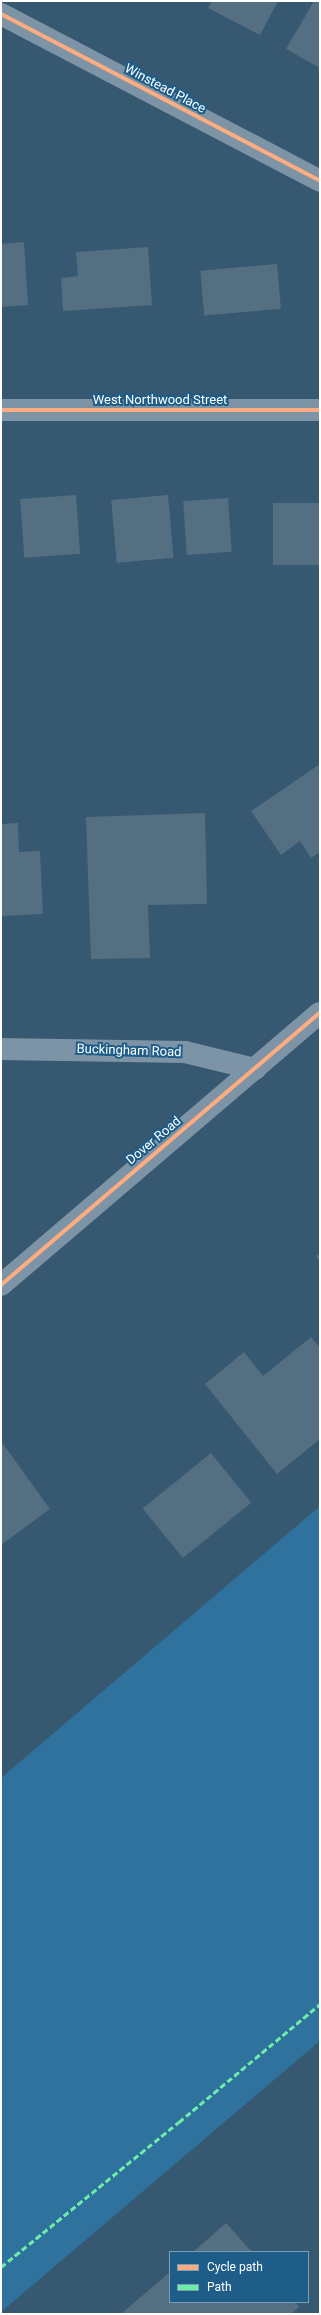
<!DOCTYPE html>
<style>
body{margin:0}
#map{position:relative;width:321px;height:2315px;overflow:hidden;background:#365870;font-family:Roboto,sans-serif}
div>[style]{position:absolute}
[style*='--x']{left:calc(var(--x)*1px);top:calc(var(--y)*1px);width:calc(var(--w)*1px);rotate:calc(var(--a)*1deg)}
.green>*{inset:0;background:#2e729d}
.building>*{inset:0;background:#546f82;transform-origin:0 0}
.minor>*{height:22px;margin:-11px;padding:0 11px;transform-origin:11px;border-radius:11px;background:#7d94a6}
.quiet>*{height:3px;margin-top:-1.5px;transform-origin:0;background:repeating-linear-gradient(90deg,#6deda7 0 6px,transparent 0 9px)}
.cycleway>*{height:4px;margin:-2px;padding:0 2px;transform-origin:2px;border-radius:2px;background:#ffac80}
span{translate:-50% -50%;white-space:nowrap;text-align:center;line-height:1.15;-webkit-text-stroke:4px #1d5d88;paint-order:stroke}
.street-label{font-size:13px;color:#fff}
.frame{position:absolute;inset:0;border:2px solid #fff;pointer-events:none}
.legend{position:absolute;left:169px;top:2251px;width:140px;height:52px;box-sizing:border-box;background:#1d5d88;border:1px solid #779eb8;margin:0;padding:5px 7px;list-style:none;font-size:12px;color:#fff}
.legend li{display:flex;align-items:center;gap:8px;height:20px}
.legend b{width:20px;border:1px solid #779eb8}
</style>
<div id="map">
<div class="green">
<i style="clip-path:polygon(320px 1506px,320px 2041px,1px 2312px,1px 1778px)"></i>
</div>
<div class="building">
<i style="clip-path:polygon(212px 1px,278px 1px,260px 35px,208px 8px)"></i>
<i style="clip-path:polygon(314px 1px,320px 1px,320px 68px,286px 49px)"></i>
<i style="clip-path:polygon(24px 242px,28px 305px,1px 307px,1px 244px)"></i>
<i style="clip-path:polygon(148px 247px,152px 305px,63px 311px,61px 278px,78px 276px,76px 252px)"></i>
<i style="left:277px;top:264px;width:45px;height:77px;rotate:85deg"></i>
<i style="left:76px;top:495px;width:59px;height:56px;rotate:86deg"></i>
<i style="left:168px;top:495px;width:63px;height:57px;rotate:85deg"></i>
<i style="left:228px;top:498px;width:54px;height:45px;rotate:86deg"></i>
<i style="left:320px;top:503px;width:62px;height:47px;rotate:90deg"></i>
<i style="clip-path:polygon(320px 764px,320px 852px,311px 858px,300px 841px,281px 855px,251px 811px)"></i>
<i style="clip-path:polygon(205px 813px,207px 904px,148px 905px,150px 958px,91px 959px,86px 817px)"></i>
<i style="clip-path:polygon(18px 823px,19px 852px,40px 851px,43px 914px,1px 916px,1px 824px)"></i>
<i style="clip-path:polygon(320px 1253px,320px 1261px,316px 1256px)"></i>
<i style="clip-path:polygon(311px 1337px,320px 1348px,320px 1439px,277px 1474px,205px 1384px,244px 1352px,263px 1376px)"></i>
<i style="clip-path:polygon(1px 1441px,50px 1509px,1px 1545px)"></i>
<i style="left:211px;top:1453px;width:64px;height:88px;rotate:51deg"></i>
<i style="clip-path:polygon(226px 2223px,252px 2252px,193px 2252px)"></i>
<i style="clip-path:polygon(170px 2272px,170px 2302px,296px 2302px,299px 2307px,291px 2314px,121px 2314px)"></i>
</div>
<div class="minor">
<i style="--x:1;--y:14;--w:360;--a:27.6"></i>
<i style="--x:1;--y:410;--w:319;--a:0"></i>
<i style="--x:1;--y:1049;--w:184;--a:0.9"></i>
<i style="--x:185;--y:1052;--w:72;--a:13.7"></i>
<i style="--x:1;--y:1285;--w:419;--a:-40.5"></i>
</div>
<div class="quiet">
<i style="--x:1;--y:2267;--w:230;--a:-39.2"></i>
<i style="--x:179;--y:2122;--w:184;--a:-39.9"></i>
</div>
<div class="cycleway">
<i style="--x:1;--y:14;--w:360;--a:27.6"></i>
<i style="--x:1;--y:410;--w:319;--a:0"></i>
<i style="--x:1;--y:1285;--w:419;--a:-40.5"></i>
</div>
<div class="street-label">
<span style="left:165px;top:89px;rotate:28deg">Winstead Place</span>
<span style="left:160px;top:400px">West Northwood Street</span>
<span style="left:129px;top:1051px;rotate:2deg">Buckingham Road</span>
<span style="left:154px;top:1141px;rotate:-40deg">Dover Road</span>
</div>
<div class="frame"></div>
<ul class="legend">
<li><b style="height:5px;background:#ffac80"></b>Cycle path</li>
<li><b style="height:5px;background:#6deda7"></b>Path</li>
</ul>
</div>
